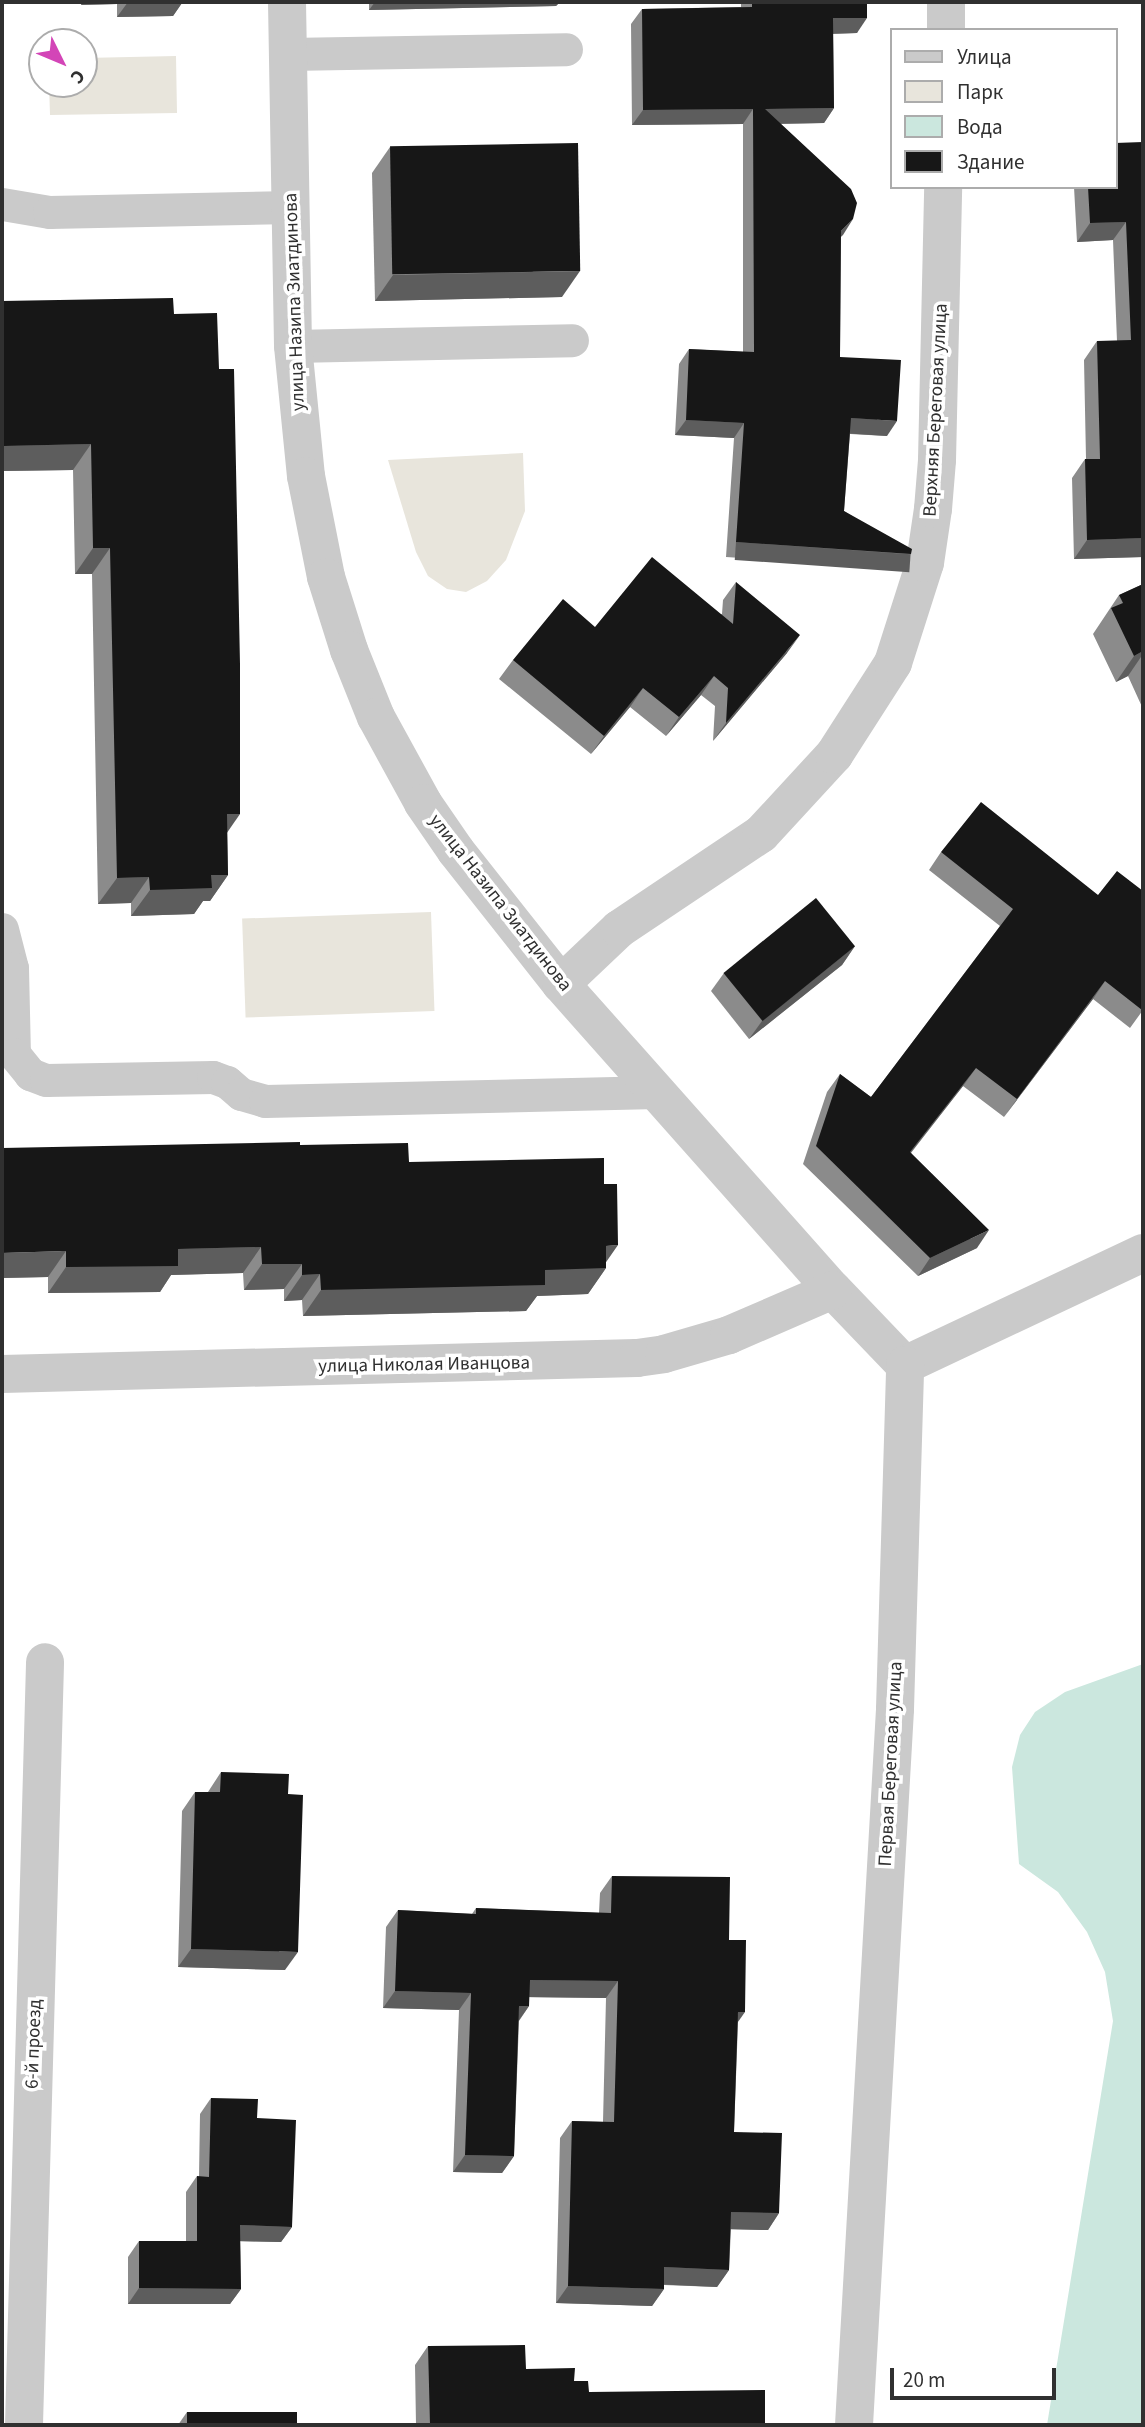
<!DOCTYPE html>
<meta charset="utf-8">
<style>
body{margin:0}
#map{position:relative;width:1145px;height:2427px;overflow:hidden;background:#fff;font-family:"Source Sans 3",sans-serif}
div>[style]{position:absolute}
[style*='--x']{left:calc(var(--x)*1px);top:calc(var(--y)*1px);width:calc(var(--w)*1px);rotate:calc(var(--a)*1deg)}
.green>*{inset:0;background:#e8e5dc;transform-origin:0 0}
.water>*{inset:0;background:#cbe7de}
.lane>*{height:33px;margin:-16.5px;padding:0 16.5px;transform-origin:16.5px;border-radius:16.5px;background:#cacaca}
.street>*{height:38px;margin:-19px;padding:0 19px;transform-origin:19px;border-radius:19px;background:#cacaca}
.wall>*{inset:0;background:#8b8b8b}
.shaded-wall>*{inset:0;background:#5d5d5d;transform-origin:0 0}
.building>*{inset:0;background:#171717;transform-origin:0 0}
span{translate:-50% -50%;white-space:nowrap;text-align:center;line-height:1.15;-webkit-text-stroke:7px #fff;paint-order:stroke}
.street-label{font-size:19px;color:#303030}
.frame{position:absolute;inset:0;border:4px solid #303030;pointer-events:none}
.legend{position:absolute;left:890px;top:28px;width:228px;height:161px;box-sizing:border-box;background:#fff;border:2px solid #acacac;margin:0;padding:9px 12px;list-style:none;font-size:21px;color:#303030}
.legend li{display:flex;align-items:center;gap:14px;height:35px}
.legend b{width:35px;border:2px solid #acacac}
.north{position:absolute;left:28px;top:28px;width:70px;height:70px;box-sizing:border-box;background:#fff;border:2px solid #acacac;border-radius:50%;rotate:133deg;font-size:19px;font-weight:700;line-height:28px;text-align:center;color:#303030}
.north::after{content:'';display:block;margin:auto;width:24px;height:32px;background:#d345b7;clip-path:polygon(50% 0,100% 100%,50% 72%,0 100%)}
.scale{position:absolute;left:890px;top:2368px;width:166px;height:32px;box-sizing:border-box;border:4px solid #303030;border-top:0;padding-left:9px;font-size:21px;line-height:24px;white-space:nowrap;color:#303030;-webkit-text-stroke:5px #fff;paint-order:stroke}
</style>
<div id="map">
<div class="green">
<i style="clip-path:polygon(176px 56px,177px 113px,50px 115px,49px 84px,84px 84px,84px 58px)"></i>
<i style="clip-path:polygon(523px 453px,525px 511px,506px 560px,487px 581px,466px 592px,447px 589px,428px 576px,416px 552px,388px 460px)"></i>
<i style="left:431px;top:912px;width:99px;height:189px;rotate:88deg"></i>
</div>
<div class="water">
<i style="clip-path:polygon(1143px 1664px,1143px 2425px,1047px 2425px,1113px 2021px,1105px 1972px,1087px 1932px,1058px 1892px,1019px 1864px,1012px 1767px,1020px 1735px,1035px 1712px,1065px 1692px)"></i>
</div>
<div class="lane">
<i style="--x:288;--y:54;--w:278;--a:-1"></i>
<i style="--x:2;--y:204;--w:48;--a:9.7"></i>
<i style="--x:49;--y:212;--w:242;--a:-1.2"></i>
<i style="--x:293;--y:346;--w:279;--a:-1.2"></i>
<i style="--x:2;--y:929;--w:40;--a:75.6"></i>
<i style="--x:12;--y:968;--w:86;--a:88.7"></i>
<i style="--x:14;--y:1054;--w:26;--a:51"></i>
<i style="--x:30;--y:1074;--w:17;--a:21"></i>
<i style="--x:46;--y:1080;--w:167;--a:-1"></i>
<i style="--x:213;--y:1077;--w:15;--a:20"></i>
<i style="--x:227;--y:1082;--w:18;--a:41"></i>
<i style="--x:241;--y:1094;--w:25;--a:16"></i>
<i style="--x:265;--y:1101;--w:392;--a:-1.3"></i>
</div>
<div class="street">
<i style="--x:287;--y:2;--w:344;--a:89"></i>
<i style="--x:293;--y:346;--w:131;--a:84.3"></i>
<i style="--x:306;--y:476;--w:103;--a:78.8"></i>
<i style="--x:326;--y:577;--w:77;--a:72.5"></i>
<i style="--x:349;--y:650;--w:72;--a:68.1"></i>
<i style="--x:376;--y:717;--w:98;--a:61.3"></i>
<i style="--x:423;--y:803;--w:58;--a:55.5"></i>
<i style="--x:456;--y:851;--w:169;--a:51.7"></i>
<i style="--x:561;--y:984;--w:409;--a:48.4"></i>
<i style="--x:833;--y:1290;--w:104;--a:46.2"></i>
<i style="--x:946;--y:2;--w:28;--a:90"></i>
<i style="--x:561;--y:984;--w:80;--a:-43.5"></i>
<i style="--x:619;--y:929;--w:171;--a:-33.8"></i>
<i style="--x:761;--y:834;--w:108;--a:-47.3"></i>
<i style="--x:834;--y:755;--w:109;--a:-57.3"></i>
<i style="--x:893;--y:663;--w:105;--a:-72.3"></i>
<i style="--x:925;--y:563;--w:55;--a:-81.6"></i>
<i style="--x:933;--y:509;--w:49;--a:-85.3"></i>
<i style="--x:937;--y:460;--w:273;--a:-88.7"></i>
<i style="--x:905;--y:1365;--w:263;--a:-25.2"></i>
<i style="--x:2;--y:1374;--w:635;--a:-1.44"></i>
<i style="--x:637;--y:1358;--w:27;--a:-8"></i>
<i style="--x:664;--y:1354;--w:68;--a:-16.3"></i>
<i style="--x:729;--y:1335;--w:113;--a:-23.4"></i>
<i style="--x:24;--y:2425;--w:763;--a:-88.42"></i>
<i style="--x:854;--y:2425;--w:717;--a:-86.72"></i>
<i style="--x:895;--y:1709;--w:344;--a:-88.3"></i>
</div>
<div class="wall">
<i style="clip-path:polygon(81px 2px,200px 2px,182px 3px,173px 16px,117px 17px,117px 4px,81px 5px)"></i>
<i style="clip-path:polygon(369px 2px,560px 2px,556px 6px,369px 10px)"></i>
<i style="clip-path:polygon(741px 2px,867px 2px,857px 33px,833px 34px,834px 108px,824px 123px,781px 124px,841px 236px,840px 357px,887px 436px,850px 434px,844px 511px,911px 554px,900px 569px,726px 557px,734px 438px,675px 435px,679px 364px,689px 349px,743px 352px,743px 124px,632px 125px,631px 24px,642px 9px,741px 7px)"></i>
<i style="clip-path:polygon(1143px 142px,1143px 557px,1074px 559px,1072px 478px,1085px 459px,1086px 459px,1084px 360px,1097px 341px,1117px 341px,1113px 240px,1077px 242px,1074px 187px,1115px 187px)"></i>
<i style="clip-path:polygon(390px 147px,562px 297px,375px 301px,372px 173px)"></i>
<i style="clip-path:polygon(2px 301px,174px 314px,227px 832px,228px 875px,210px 901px,203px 901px,194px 914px,131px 916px,131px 903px,98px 904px,92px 574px,75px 574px,73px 470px,2px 471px)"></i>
<i style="clip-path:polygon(736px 582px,787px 653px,713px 741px,715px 706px,701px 695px,666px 736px,630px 707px,591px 754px,499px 679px,513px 660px,595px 627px,722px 614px,723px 600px)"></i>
<i style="clip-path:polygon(1143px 584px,1143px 709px,1128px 676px,1116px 682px,1093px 634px,1119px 595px)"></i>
<i style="clip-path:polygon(941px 852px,1098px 895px,1143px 891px,1143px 935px,1142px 936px,1143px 937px,1143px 1010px,1130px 1028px,1093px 999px,1004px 1117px,963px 1086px,911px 1153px,977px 1248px,918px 1276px,803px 1164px,827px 1092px,840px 1074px,871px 1097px,1000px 926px,929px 870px)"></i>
<i style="clip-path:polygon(855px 946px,842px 965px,749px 1039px,711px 991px,724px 973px)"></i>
<i style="clip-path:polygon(300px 1145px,409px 1162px,606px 1263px,606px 1268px,588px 1294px,537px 1296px,526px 1311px,303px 1316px,302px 1300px,284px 1301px,284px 1289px,244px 1290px,243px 1273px,171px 1275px,160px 1292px,48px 1293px,48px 1277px,2px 1278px)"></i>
<i style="clip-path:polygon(221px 1772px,285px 1970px,178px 1967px,182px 1811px,195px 1792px,208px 1792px)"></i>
<i style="clip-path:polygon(612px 1876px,729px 1940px,738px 2023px,734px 2132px,779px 2213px,768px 2230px,731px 2229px,729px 2270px,717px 2287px,664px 2285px,664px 2289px,652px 2306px,556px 2303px,560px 2138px,572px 2121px,603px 2122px,606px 1998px,529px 1997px,529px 2006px,519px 2021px,514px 2156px,502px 2173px,453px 2172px,459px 2010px,383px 2008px,386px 1927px,398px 1910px,472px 1914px,476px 1908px,599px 1913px,600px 1893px)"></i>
<i style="clip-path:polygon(211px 2098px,257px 2118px,292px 2227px,281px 2242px,240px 2241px,241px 2289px,230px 2304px,128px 2304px,128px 2257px,139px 2241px,186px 2241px,186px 2192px,197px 2176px,199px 2177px,200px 2114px)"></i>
<i style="clip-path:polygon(428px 2346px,574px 2381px,589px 2392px,765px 2425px,416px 2425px,415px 2365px)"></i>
<i style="clip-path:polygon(187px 2412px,297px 2425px,178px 2425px)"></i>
</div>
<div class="shaded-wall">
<i style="clip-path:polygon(84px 2px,118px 2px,117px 4px,81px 5px)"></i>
<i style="clip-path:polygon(128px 2px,200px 2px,182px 3px,173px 16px,117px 17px)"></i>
<i style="clip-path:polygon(375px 2px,560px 2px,556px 6px,369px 10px)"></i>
<i style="clip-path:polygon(833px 18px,867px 18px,857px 33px,822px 34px)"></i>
<i style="clip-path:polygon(834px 108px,824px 123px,755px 124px,765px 109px)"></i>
<i style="clip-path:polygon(753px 109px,743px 124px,632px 125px,643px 110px)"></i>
<i style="clip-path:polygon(853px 219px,843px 235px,831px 246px,841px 231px)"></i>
<i style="clip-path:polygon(1126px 222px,1113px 240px,1077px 242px,1090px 223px)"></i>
<i style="clip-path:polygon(580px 271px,562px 297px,375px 301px,393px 275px)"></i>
<i style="clip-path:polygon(851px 418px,897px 421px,887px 436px,841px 433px)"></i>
<i style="clip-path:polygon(686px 420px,744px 423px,734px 438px,675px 435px)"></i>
<i style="clip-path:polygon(91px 444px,73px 470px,2px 471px,2px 449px,4px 446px)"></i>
<i style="clip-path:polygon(1143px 538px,1143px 557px,1074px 559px,1087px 540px)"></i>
<i style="left:736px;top:542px;width:175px;height:18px;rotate:4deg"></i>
<i style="clip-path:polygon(93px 548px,110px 548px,92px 574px,75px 574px)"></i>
<i style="clip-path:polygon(800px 635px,787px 653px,713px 741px,726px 723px)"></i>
<i style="clip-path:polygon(1143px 651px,1143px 654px,1128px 676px,1116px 682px,1134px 656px)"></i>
<i style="clip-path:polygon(714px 676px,701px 695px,666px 736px,679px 717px)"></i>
<i style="clip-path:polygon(643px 688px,630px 707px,591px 754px,604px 736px)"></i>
<i style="clip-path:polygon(227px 814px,240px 814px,222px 840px)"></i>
<i style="clip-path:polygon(211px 875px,228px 875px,210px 901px,203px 901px,194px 914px,131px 916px,150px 890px)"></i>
<i style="clip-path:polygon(149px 877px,131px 903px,98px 904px,117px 878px)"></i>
<i style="clip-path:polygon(855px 946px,842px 965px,749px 1039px,762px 1021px)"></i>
<i style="clip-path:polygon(1105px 981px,1093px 999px,1004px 1117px,1017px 1099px)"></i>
<i style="clip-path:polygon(976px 1068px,963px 1086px,897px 1170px,910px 1152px)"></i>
<i style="clip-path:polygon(989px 1230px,977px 1248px,918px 1276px,930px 1258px)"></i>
<i style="clip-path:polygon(618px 1245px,602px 1268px,606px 1268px,588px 1294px,537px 1296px,526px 1311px,303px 1316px,321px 1290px,545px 1270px,606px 1246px)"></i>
<i style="clip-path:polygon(261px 1247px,243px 1273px,171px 1275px,160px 1292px,48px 1293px,66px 1267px,178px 1249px)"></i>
<i style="clip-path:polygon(66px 1251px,48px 1277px,2px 1278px,2px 1253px)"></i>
<i style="clip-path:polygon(262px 1264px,302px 1264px,284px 1289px,244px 1290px)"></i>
<i style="clip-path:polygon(320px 1274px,302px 1300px,284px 1301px,302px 1275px)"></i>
<i style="clip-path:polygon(191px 1949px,298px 1952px,285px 1970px,178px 1967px)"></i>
<i style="clip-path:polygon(530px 1980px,618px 1981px,606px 1998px,518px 1997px)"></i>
<i style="clip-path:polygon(395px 1991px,471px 1993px,459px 2010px,383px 2008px)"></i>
<i style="clip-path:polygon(519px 2006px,529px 2006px,517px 2023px)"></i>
<i style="clip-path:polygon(738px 2012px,745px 2012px,733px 2029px)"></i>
<i style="clip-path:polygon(465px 2155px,514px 2156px,502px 2173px,453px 2172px)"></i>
<i style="clip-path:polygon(731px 2212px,779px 2213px,768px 2230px,719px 2229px)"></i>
<i style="clip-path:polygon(240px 2225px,292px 2227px,281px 2242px,229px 2241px)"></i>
<i style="clip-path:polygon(664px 2267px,729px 2270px,717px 2287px,652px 2284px)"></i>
<i style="clip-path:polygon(568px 2286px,664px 2289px,652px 2306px,556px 2303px)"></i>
<i style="clip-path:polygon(139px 2288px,241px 2289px,230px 2304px,128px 2304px)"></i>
</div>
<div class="building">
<i style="clip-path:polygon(752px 2px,867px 2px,867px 18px,833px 18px,834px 108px,765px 109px,851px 189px,857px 203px,853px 219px,841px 231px,840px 357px,901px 360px,897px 421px,851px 418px,844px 511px,912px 549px,911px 554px,736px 542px,744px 423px,686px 420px,689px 349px,754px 352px,753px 109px,643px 110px,642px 9px,752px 7px)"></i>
<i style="clip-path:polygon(1143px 142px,1143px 538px,1087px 540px,1085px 459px,1100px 459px,1097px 341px,1131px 340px,1126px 222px,1090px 223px,1088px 187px,1115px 187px,1115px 143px)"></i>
<i style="left:578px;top:143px;width:128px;height:188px;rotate:89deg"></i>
<i style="clip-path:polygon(173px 298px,174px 314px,217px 313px,219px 369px,234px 369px,240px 664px,240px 814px,227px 814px,228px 875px,211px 875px,212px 888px,150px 890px,149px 877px,117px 878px,110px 548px,93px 548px,91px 444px,4px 446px,3px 433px,2px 433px,2px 301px)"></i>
<i style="clip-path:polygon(652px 557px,733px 624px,736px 582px,800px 635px,726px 723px,728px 688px,714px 676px,679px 717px,643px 688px,604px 736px,513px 660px,563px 599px,595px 627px)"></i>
<i style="clip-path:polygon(1143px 584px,1143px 651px,1134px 656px,1111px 608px,1123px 603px,1119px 595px)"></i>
<i style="clip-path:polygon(981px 802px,1098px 895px,1117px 871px,1143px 891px,1143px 933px,1141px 935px,1143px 937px,1143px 1009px,1142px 1010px,1105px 981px,1017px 1099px,976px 1068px,910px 1152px,989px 1230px,930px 1258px,816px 1146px,840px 1074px,871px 1097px,1013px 909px,941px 852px)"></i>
<i style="left:816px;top:898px;width:62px;height:119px;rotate:51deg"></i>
<i style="clip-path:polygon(300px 1142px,300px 1145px,408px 1143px,409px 1162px,604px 1158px,604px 1184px,617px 1184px,618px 1245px,606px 1246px,606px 1268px,545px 1270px,545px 1285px,321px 1290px,320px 1274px,302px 1275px,302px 1264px,262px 1264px,261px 1247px,178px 1249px,178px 1266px,66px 1267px,66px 1251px,2px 1253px,2px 1148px)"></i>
<i style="clip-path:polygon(221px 1772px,289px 1774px,288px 1794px,303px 1795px,298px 1952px,191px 1949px,195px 1792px,220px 1792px)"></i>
<i style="clip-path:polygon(612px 1876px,730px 1877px,729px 1940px,746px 1940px,745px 2012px,738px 2012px,734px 2132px,782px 2133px,779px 2213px,731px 2212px,729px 2270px,664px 2267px,664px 2289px,568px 2286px,572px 2121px,614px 2122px,618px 1981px,530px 1980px,529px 2006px,519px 2006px,514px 2156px,465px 2155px,471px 1993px,395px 1991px,398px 1910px,476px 1914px,476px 1908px,611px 1913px)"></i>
<i style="clip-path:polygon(211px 2098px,258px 2099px,257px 2118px,296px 2120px,292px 2227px,240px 2225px,241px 2289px,139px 2288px,139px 2241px,197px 2241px,197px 2176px,209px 2177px)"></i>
<i style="clip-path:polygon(525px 2345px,526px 2369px,575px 2368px,574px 2381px,588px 2381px,589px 2392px,765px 2390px,765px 2425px,430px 2425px,428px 2346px)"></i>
<i style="left:187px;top:2412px;width:110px;height:13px"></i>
</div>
<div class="street-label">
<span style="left:295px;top:302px;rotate:-92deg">улица Назипа Зиатдинова</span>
<span style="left:936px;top:410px;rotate:-87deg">Верхняя Береговая улица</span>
<span style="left:500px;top:903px;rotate:52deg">улица Назипа Зиатдинова</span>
<span style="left:424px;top:1365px;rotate:-1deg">улица Николая Иванцова</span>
<span style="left:891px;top:1764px;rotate:-87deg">Первая Береговая улица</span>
<span style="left:34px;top:2044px;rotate:-88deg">6-й проезд</span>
</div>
<div class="frame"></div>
<ul class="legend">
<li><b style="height:9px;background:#cacaca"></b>Улица</li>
<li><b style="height:19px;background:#e8e5dc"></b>Парк</li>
<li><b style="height:19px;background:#cbe7de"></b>Вода</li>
<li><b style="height:19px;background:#171717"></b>Здание</li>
</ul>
<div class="north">С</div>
<div class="scale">20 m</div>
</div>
